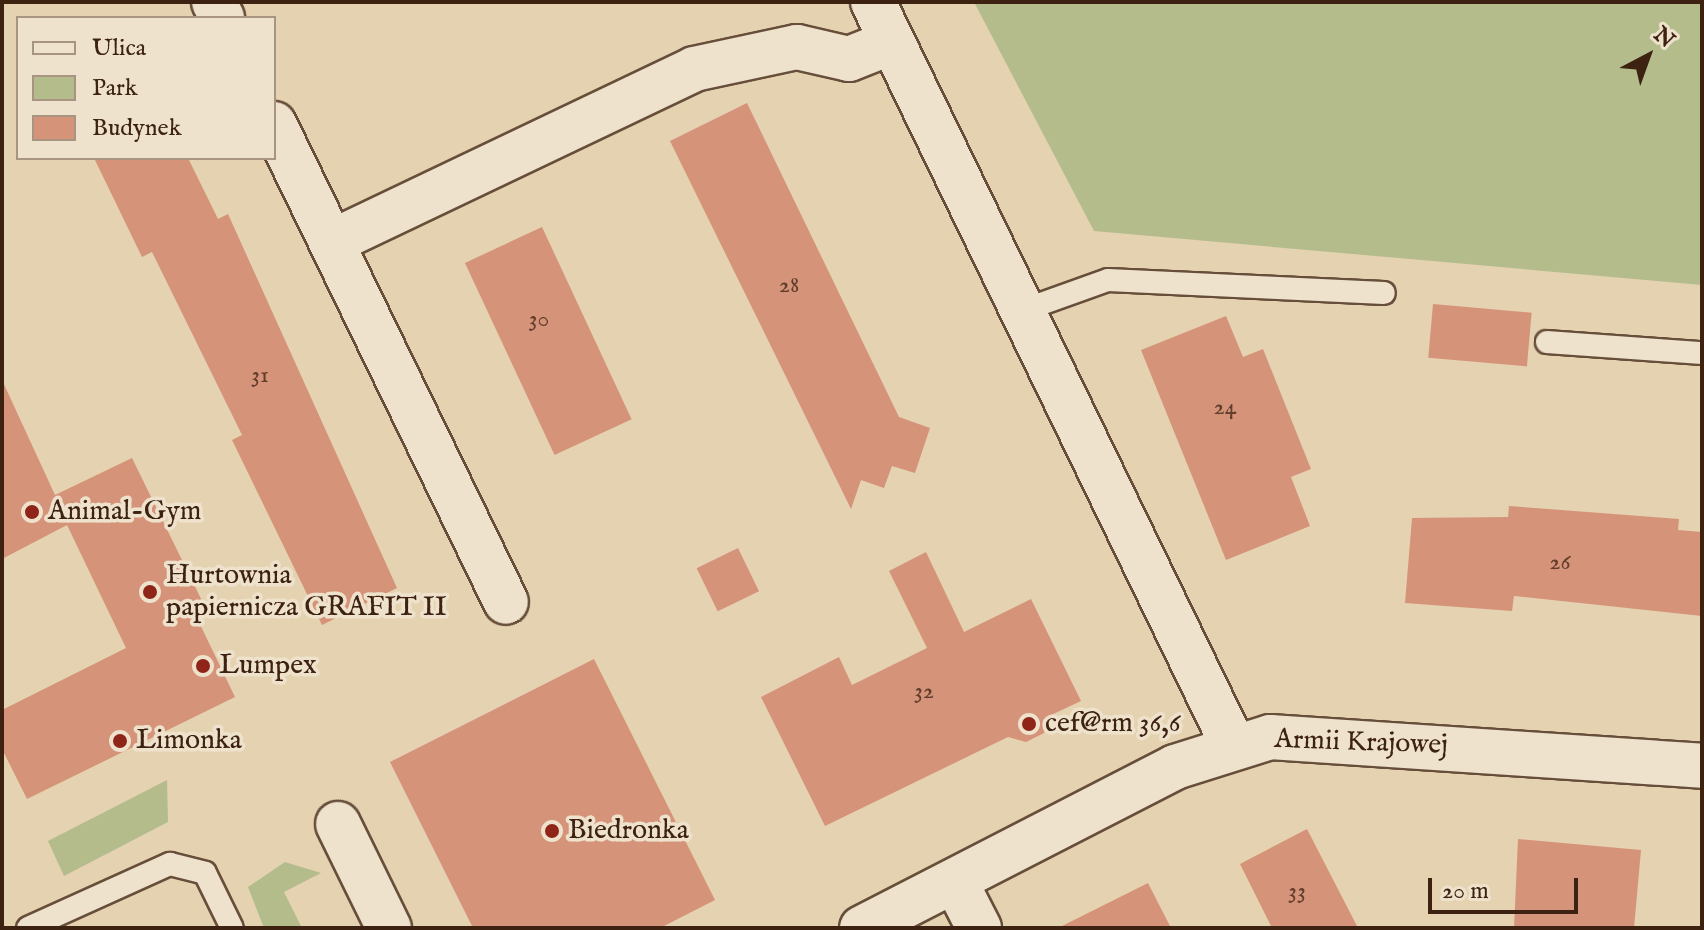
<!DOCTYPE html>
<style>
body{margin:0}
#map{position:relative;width:1704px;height:930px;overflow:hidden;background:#e5d2b1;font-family:"IM FELL English",serif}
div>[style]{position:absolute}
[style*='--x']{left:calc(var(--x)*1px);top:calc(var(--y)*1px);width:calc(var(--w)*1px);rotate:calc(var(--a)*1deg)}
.green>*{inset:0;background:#b4bc8c}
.building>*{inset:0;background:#d59379;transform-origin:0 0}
.roads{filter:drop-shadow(2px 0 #674e3a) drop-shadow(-2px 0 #674e3a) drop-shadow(0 2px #674e3a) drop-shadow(0 -2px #674e3a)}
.service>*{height:22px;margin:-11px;padding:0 11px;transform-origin:11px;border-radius:11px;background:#eee2cc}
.minor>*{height:44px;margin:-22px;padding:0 22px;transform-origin:22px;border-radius:22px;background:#eee2cc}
.tertiary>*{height:44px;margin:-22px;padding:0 22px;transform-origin:22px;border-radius:22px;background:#eee2cc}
.dots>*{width:22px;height:22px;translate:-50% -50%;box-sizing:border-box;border:4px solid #eee2cc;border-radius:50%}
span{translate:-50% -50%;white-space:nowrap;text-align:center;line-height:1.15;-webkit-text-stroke:7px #eee2cc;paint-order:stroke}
.number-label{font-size:24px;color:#633e2c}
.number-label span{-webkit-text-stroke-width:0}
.poi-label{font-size:28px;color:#3d2212}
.left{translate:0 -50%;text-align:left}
.street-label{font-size:28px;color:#3d2212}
.frame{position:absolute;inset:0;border:4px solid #3d2212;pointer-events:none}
.legend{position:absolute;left:16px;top:16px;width:260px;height:144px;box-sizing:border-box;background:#eee2cc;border:2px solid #a79582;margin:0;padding:10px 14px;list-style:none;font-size:24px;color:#3d2212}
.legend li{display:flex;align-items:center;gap:16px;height:40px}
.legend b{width:40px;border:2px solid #a79582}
.north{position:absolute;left:1608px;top:16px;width:80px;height:80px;-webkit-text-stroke:6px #eee2cc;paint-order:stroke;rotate:41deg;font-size:22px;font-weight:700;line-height:32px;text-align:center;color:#3d2212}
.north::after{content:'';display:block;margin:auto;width:28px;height:36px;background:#3d2212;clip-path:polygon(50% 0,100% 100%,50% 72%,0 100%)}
.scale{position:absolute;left:1428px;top:878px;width:150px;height:36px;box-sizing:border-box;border:4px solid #3d2212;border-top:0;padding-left:10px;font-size:24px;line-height:28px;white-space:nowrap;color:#3d2212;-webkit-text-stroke:6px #eee2cc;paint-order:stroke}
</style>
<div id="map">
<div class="green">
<i style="clip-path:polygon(974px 2px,1702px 2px,1702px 285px,1094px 231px)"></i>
<i style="clip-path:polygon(167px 780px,168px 822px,64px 876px,48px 841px)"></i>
<i style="clip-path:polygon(285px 862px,321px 873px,284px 892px,302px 928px,264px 928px,248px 887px)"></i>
</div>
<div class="building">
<i style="clip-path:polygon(747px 103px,899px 417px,930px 428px,915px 473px,892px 466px,884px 488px,861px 480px,851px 509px,670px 141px)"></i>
<i style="clip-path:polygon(94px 158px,188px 158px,218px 219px,228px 214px,397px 588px,322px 625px,232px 440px,242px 435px,152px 252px,142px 257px)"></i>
<i style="left:542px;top:227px;width:212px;height:85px;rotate:65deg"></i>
<i style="left:1433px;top:304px;width:99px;height:54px;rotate:5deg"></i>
<i style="clip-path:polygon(1226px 316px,1243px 357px,1263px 349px,1311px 469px,1291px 477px,1310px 526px,1226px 560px,1141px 350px)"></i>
<i style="clip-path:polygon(2px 380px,55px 495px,132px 458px,206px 609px,195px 614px,235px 697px,27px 799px,2px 749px,2px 710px,126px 648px,67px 525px,2px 559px)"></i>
<i style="clip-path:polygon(1509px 506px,1679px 519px,1678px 530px,1702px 532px,1702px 616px,1514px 596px,1512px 611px,1405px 603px,1412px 518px,1508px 517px)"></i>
<i style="left:738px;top:548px;width:48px;height:46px;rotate:64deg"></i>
<i style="clip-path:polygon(926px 552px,964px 632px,1031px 599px,1081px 701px,1049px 716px,1044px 733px,1026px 742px,1008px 737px,825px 826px,761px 697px,839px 657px,852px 685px,927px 648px,889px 571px)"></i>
<i style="clip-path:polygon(594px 659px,715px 900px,660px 928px,473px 928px,390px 762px)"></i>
<i style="clip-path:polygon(1307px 829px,1358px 928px,1272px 928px,1240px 864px)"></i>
<i style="clip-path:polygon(1518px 839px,1641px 850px,1634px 928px,1514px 928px)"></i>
<i style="clip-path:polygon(1148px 883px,1171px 928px,1058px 928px)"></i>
</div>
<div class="roads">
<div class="service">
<i style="--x:1024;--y:310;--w:89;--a:-19.7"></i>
<i style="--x:1108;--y:280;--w:276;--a:2.7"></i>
<i style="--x:1547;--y:342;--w:155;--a:4.1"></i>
<i style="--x:28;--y:928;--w:156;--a:-24.3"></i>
<i style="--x:170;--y:864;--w:36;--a:14"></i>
<i style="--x:205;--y:873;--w:61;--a:63.9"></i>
</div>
<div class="minor">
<i style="--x:214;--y:2;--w:18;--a:63"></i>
<i style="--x:873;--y:2;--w:826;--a:64.15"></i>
<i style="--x:274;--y:124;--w:531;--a:64.11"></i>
<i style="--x:332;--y:242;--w:401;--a:-25.5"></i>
<i style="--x:694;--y:69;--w:105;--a:-12.1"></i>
<i style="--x:797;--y:47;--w:53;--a:13"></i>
<i style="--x:849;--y:59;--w:46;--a:-21.6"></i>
<i style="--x:338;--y:824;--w:116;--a:63.9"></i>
<i style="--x:955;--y:881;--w:53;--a:62.9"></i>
</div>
<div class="tertiary">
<i style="--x:862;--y:928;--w:352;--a:-27.2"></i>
<i style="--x:1175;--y:767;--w:100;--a:-17.5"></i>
<i style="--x:1270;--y:737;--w:433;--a:3.8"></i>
</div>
</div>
<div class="dots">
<i style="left:32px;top:512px;background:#8f2418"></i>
<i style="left:150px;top:592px;background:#8f2418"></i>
<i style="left:203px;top:666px;background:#8f2418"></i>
<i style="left:1029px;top:724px;background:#8f2418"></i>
<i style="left:120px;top:741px;background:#8f2418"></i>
<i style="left:552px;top:831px;background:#8f2418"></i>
</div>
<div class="number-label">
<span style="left:789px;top:286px">28</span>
<span style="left:539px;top:320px">30</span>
<span style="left:260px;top:376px">31</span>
<span style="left:1225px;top:408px">24</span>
<span style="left:1560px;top:563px">26</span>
<span style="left:924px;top:692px">32</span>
<span style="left:1297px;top:892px">33</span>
</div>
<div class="poi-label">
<span class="left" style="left:48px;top:512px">Animal-Gym</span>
<span class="left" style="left:166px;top:592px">Hurtownia<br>papiernicza GRAFIT II</span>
<span class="left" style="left:219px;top:666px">Lumpex</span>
<span class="left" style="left:1045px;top:724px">cef@rm 36,6</span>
<span class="left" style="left:136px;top:741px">Limonka</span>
<span class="left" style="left:568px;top:831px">Biedronka</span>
</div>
<div class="street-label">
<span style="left:1361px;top:743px;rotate:2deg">Armii Krajowej</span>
</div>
<div class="frame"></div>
<ul class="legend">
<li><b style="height:10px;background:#eee2cc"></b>Ulica</li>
<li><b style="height:22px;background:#b4bc8c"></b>Park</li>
<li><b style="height:22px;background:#d59379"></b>Budynek</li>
</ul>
<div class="north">N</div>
<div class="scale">20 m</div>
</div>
